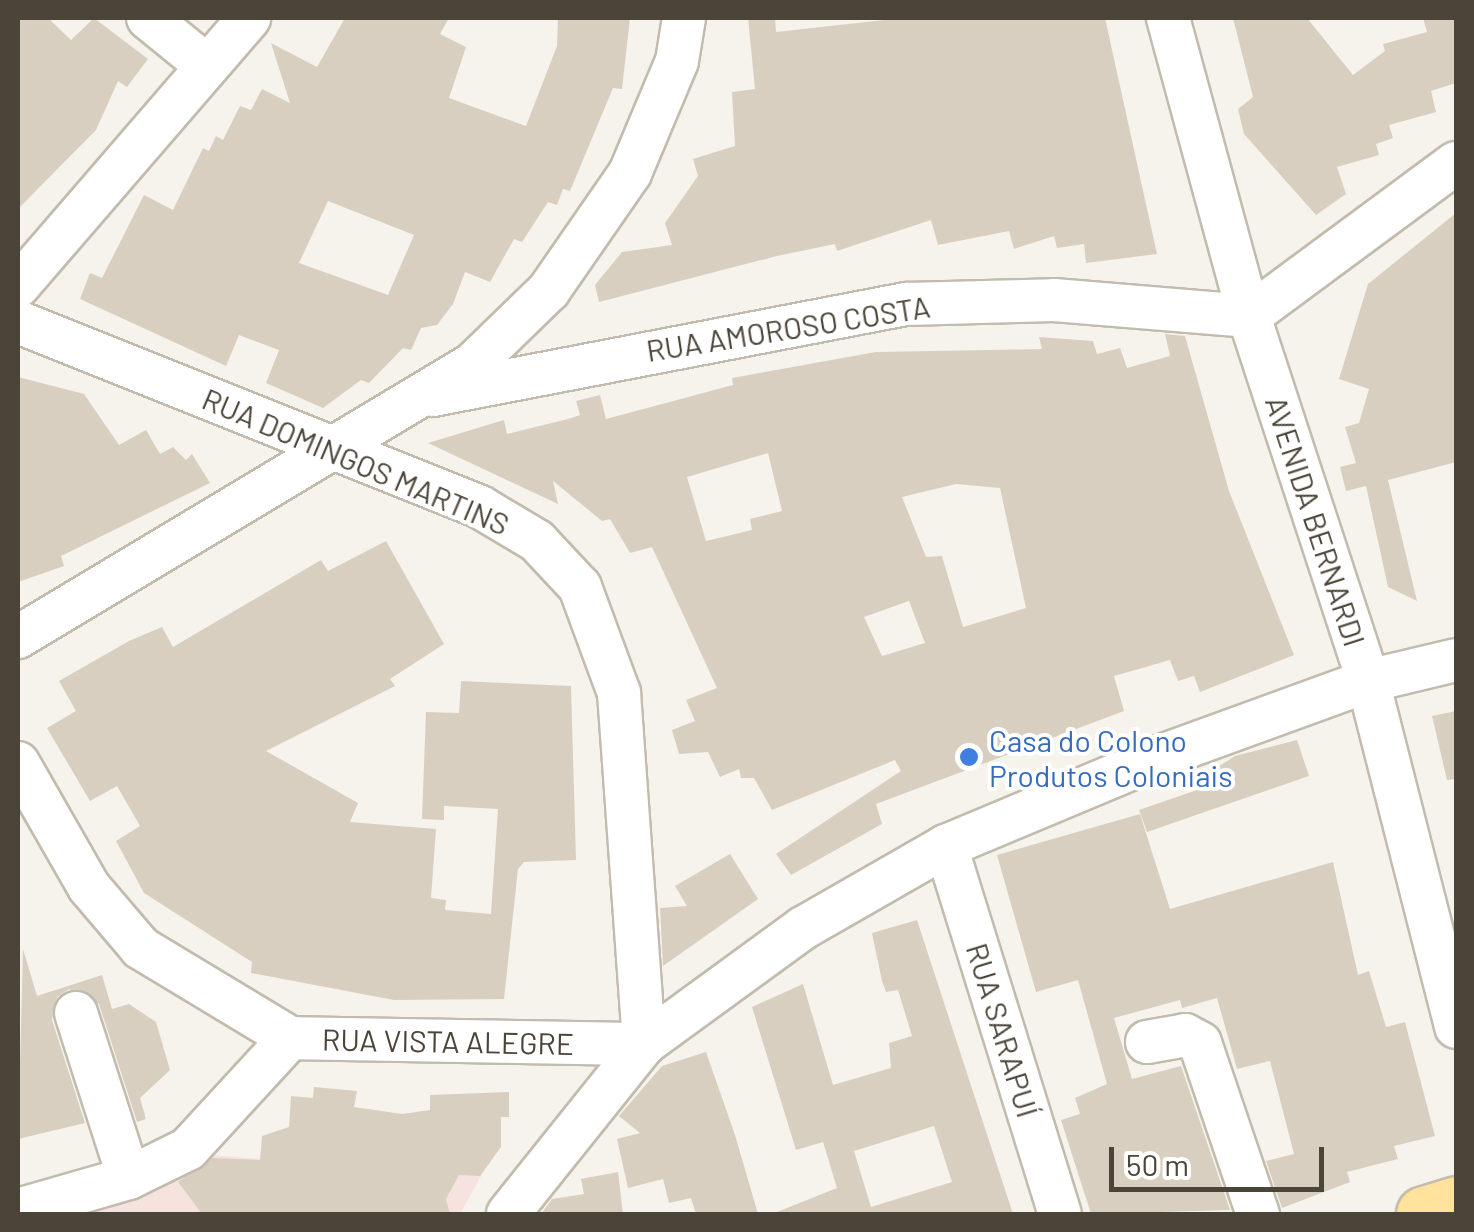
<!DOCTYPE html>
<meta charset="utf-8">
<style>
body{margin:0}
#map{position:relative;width:1474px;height:1232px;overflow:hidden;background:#f6f3ec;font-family:Barlow,sans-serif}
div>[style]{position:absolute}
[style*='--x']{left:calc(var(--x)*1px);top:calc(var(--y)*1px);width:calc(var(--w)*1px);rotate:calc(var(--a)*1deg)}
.medical>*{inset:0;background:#f6e3e0}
.building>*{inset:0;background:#d8cfc1}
.roads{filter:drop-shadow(2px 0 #c2bbae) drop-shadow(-2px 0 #c2bbae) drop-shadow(0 2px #c2bbae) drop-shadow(0 -2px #c2bbae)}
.minor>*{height:42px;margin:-21px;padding:0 21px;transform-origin:21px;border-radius:21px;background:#fff}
.major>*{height:55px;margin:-27.5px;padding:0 27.5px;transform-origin:27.5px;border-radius:27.5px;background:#ffe39c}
.dots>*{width:28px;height:28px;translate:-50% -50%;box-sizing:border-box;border:5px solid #fff;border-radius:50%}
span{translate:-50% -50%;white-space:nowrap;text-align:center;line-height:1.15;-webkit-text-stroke:8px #fff;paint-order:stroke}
.street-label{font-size:30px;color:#4b4439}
.shop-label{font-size:30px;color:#366cbe}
.left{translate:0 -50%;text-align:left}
.frame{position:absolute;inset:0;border:20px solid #4b4439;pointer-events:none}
.scale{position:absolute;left:1109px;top:1147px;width:215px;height:45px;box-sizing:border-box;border:5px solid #4b4439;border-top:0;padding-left:12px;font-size:30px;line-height:35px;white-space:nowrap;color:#4b4439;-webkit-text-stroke:8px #fff;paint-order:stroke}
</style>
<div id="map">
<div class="medical">
<i style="clip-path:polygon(207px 1155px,445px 1172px,485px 1169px,460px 1214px,71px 1214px,163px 1185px)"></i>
</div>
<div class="building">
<i style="clip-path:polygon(18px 18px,48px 18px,71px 40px,94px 18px,148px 59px,127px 87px,118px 81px,96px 130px,18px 209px)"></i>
<i style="clip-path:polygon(evenodd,345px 18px,449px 18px,440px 34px,466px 47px,449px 98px,526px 126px,557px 46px,558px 18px,630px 18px,622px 89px,613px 88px,570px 191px,563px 189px,557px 205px,548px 202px,522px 242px,514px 239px,490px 282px,465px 272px,453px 304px,437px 325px,421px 328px,411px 350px,403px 348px,369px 383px,361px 380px,323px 408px,266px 383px,279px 350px,239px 335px,226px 366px,80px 299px,90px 273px,102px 278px,144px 195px,173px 210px,203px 148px,209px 151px,216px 136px,223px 140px,240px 106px,251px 110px,262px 89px,290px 103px,271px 43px,317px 67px,345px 18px,328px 201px,414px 235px,388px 295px,299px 263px,328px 201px)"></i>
<i style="clip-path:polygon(748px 18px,775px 18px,776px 32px,902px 18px,1105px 18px,1157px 254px,1086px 263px,1084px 244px,1057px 248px,1054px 236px,1014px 249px,1009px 231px,938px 245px,931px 220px,837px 251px,835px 244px,777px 256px,599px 302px,595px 285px,622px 252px,672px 245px,665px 223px,698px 176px,693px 159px,735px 146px,732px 92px,755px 89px)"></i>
<i style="clip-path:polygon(1233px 18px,1307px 18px,1353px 75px,1385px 51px,1383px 44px,1427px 32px,1423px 18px,1456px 18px,1456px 83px,1431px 91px,1436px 112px,1389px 125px,1393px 138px,1376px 144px,1379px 155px,1337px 167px,1346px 194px,1316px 215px,1244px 134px,1238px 109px,1253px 97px)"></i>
<i style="clip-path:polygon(1456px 213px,1456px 462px,1388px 480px,1417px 601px,1388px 587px,1366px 486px,1346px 491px,1340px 467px,1356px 463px,1345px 427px,1359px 423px,1369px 389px,1339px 379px,1368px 284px)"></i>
<i style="clip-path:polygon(evenodd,1165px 334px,1185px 336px,1229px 491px,1294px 655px,1200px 692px,1194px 676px,1178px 681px,1170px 660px,1114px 676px,1124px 711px,876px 804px,882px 824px,791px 875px,776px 854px,901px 771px,895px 760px,772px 810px,754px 778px,741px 778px,739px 769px,720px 777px,708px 752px,679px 754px,672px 730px,695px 721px,686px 700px,717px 688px,652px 547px,630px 553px,610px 519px,602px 521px,553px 481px,558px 504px,428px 443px,504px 420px,507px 434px,568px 419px,580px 415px,576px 401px,600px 395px,606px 419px,733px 385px,732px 378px,876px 352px,1042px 349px,1039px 337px,1093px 341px,1097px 354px,1120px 348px,1127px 368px,1170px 356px,1165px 334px,768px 453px,782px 511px,750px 519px,752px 530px,706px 541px,687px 477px,768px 453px,1165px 334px,956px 484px,1000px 488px,1026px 608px,963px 627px,942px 556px,926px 557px,902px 497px,956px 484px,1165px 334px,909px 601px,925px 643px,882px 656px,864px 617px,909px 601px)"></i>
<i style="clip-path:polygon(18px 377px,84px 394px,119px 445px,146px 430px,160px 454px,173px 447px,186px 460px,192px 454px,210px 483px,61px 556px,64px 566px,18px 582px)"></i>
<i style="clip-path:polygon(386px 541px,444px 644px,390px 679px,395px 686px,266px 751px,358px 803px,350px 822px,436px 829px,431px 898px,446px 900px,445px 910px,491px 914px,498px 809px,444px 806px,444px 820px,422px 819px,426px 712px,459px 713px,461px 681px,571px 686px,576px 860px,524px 862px,518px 869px,504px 999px,394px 1000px,251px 973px,252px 962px,144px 893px,116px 841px,140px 826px,117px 786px,90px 801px,47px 728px,76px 711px,59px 681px,129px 641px,162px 627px,173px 647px,321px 560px,328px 571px)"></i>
<i style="clip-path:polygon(1456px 711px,1456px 779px,1447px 780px,1432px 716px)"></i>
<i style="clip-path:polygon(1297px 740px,1309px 776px,1147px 832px,1139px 810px,1217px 783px,1213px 770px,1235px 756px)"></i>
<i style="clip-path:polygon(1140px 814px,1170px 909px,1333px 862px,1358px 975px,1369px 971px,1386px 1027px,1405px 1022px,1435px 1136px,1394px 1146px,1398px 1159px,1347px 1172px,1350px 1182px,1282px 1208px,1266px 1161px,1294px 1154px,1270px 1061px,1237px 1069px,1217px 998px,1182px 1008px,1180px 1000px,1114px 1018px,1132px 1079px,1181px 1066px,1230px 1210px,1091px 1214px,1061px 1120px,1080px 1114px,1075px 1098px,1107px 1084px,1078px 980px,1036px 992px,997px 855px)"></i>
<i style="clip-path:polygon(730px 854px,758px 899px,663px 966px,660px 908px,687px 906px,675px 886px)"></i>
<i style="clip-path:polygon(evenodd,917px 920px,1013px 1214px,772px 1214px,837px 1188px,823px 1142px,796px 1150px,752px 1007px,803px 984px,833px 1085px,891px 1068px,889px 1043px,912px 1036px,898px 990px,886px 992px,882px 981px,872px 933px,917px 920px,934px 1126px,952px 1182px,871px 1207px,854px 1151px,934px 1126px)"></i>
<i style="clip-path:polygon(23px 949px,37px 996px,102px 975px,112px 1009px,129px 1004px,156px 1022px,170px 1070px,140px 1098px,146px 1119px,137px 1122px,99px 1004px,69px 989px,57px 997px,52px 1020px,85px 1123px,18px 1139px)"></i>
<i style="clip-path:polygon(706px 1052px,735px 1135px,758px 1214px,696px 1214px,691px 1198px,669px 1203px,663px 1179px,628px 1188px,617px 1139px,640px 1133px,619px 1116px,662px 1066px)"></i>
<i style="clip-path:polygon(314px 1087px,357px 1091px,354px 1107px,402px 1114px,430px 1110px,430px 1095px,509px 1092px,509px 1117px,501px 1117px,501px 1147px,480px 1176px,459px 1175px,446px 1199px,450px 1214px,202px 1214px,178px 1182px,213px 1158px,260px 1160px,262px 1136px,289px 1127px,291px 1096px,313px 1098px)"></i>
<i style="clip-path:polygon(618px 1172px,623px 1214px,541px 1214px,552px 1199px,584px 1194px,581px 1179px)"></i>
</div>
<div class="roads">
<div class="minor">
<i style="--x:148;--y:18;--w:76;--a:39.1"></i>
<i style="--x:1168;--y:18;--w:309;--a:74.8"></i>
<i style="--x:1249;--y:316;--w:384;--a:71.9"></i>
<i style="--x:1368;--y:681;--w:357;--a:75.7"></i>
<i style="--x:18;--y:286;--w:354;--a:-49.2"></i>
<i style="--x:18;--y:322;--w:498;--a:21.8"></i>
<i style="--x:480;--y:507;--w:66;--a:30.8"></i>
<i style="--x:537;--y:541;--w:63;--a:46.9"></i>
<i style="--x:580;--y:587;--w:113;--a:69.8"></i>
<i style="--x:619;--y:693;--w:352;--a:85.9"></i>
<i style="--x:433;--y:395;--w:482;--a:-10.9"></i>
<i style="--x:906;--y:304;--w:148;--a:-1.5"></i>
<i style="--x:1054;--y:300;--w:196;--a:4.7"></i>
<i style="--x:1249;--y:316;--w:257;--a:-36.5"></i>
<i style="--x:18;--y:637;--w:531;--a:-30.96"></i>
<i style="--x:473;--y:364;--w:106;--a:-44.2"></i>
<i style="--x:549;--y:290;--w:142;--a:-55.3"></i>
<i style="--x:630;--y:173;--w:121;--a:-67.2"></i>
<i style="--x:677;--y:61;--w:44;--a:-80.8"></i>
<i style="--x:18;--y:763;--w:143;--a:60.2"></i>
<i style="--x:89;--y:887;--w:80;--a:49.6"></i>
<i style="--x:141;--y:948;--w:174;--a:31.1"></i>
<i style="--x:290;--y:1038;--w:354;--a:1"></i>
<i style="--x:946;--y:846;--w:385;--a:72.8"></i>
<i style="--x:76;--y:1013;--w:173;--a:72.2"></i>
<i style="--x:1147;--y:1042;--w:39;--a:-10"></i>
<i style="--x:1185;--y:1035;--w:17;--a:28"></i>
<i style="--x:1200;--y:1043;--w:181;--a:71.3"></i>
<i style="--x:18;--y:1210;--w:116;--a:-16.1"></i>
<i style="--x:129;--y:1178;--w:66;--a:-26.2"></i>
<i style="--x:188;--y:1149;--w:151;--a:-47.4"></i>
<i style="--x:508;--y:1214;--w:218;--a:-51.3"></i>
<i style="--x:644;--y:1044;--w:197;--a:-36.1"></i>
<i style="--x:803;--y:928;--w:165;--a:-29.8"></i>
<i style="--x:946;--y:846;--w:228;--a:-22.7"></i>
<i style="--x:1156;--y:758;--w:226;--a:-20"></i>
<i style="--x:1368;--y:681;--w:90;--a:-13.4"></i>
</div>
<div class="major">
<i style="--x:1424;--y:1214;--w:34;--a:-17"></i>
</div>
</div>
<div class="dots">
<i style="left:969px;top:757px;background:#3f7fe0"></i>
</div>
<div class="street-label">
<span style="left:788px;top:328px;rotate:-9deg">RUA AMOROSO COSTA</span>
<span style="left:356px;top:461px;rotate:23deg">RUA DOMINGOS MARTINS</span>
<span style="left:1316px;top:521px;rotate:72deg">AVENIDA BERNARDI</span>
<span style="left:1003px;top:1030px;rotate:73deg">RUA SARAPUÍ</span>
<span style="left:448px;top:1041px;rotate:1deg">RUA VISTA ALEGRE</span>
</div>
<div class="shop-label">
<span class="left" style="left:989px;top:757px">Casa do Colono<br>Produtos Coloniais</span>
</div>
<div class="frame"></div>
<div class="scale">50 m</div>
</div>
